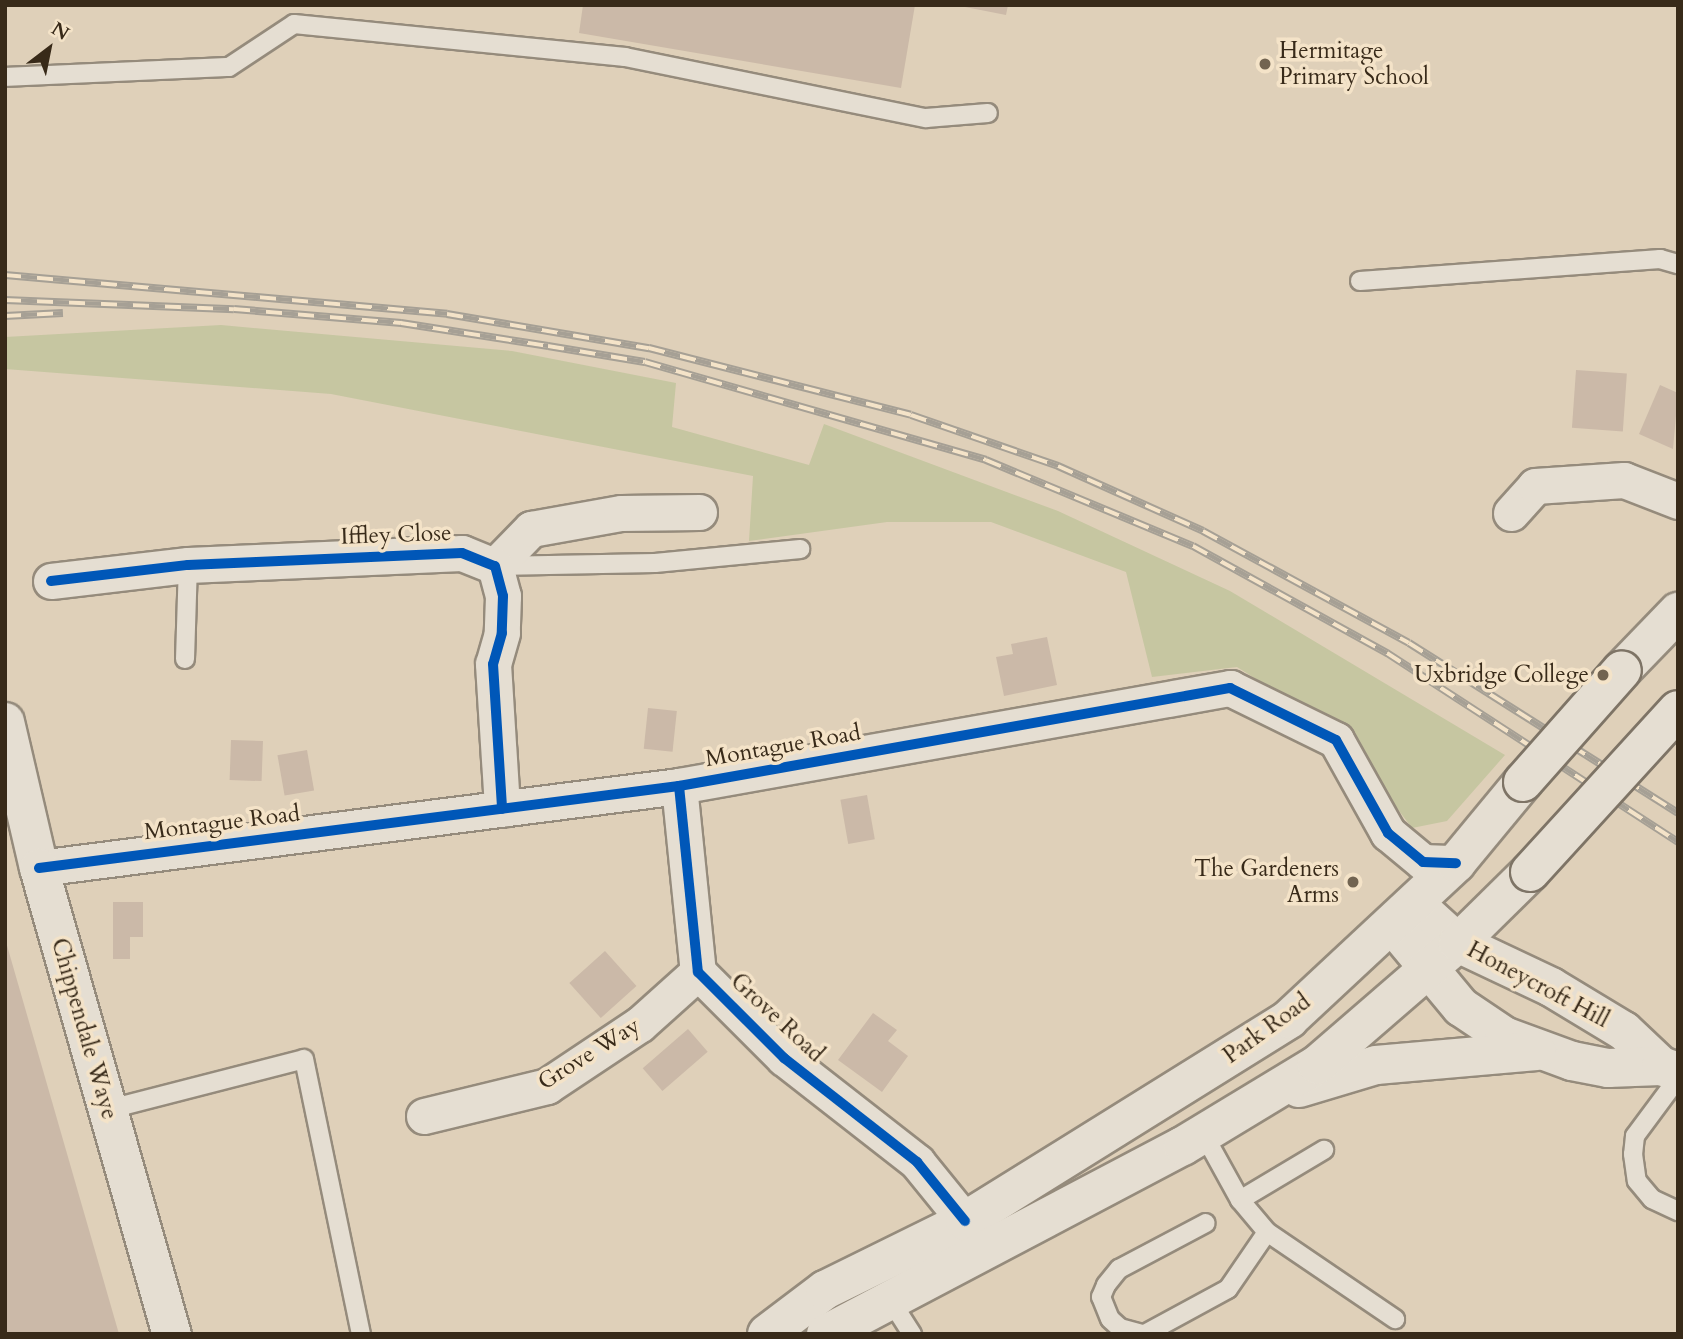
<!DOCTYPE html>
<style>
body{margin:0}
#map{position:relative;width:1683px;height:1339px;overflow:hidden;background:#dfd0b9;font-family:Cardo,serif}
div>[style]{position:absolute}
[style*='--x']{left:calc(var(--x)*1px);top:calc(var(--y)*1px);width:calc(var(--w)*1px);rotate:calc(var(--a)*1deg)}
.green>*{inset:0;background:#c6c6a1}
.building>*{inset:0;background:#cbb9a8;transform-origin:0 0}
.roads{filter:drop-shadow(2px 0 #958b7c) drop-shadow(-2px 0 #958b7c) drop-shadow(0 2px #958b7c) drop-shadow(0 -2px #958b7c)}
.lane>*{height:18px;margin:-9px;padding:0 9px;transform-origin:9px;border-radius:9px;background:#e5ded2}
.street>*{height:35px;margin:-17.5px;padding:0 17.5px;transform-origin:17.5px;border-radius:17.5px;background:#e5ded2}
.secondary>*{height:38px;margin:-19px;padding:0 19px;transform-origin:19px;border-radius:19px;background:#e5ded2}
.rail>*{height:8px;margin-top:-4px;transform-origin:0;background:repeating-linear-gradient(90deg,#f4e3c8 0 16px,#a6a095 0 32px);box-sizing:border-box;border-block:2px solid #a6a095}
.bridges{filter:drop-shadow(2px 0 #7e7466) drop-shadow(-2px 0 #7e7466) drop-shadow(0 2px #7e7466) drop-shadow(0 -2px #7e7466)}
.secondary-bridge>*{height:38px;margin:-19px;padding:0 19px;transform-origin:19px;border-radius:19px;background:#e5ded2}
.cycleway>*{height:10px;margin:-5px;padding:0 5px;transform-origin:5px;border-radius:5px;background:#0057b8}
.dots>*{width:19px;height:19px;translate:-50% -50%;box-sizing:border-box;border:4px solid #f4e3c8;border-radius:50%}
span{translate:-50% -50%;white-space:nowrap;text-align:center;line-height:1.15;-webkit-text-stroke:7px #f4e3c8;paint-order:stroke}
.poi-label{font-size:23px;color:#382a19}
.left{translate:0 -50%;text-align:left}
.right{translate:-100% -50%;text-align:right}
.street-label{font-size:23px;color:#382a19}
.frame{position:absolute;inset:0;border:7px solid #382a19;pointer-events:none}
.north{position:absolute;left:14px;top:14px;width:70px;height:70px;-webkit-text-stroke:5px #f4e3c8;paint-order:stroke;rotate:32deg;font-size:19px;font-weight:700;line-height:28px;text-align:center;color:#382a19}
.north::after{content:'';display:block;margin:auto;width:24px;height:32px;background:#382a19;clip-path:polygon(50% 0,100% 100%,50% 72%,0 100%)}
</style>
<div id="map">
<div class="green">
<i style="clip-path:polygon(221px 325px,512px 351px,676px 383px,672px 427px,809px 465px,824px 424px,1058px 511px,1230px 591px,1505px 755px,1447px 821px,1412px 828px,1339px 731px,1237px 667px,1152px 677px,1126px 572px,991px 522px,887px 522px,749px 541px,753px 476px,331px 394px,5px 369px,5px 337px)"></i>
</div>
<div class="building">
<i style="clip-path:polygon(583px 5px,915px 5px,901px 88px,579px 33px)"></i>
<i style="clip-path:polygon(955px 5px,1008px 5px,1006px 15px)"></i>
<i style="left:1576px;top:370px;width:51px;height:58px;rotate:4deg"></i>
<i style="clip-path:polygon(1660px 385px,1678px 393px,1673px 449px,1639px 434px)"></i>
<i style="clip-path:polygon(1047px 637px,1057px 685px,1004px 696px,996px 657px,1013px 654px,1011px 644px)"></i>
<i style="left:648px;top:708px;width:29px;height:41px;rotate:6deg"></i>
<i style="left:231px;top:740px;width:32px;height:40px;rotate:2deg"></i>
<i style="left:307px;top:750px;width:41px;height:30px;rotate:80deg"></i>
<i style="left:867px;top:795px;width:45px;height:27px;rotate:80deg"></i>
<i style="clip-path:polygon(113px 902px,143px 902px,143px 937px,130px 937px,130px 959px,113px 959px)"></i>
<i style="clip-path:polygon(5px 942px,6px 942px,119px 1334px,5px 1334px)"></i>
<i style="left:605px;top:951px;width:47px;height:48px;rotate:48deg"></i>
<i style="clip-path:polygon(873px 1013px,897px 1030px,888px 1041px,908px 1056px,882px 1092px,838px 1060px)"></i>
<i style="left:688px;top:1029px;width:30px;height:60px;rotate:49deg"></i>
</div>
<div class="roads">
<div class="lane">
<i style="--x:5;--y:77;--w:224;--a:-2.6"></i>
<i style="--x:229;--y:67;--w:78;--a:-33.5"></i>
<i style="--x:294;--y:24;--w:333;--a:5.7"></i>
<i style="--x:625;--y:57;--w:307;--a:11.5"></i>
<i style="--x:926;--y:118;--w:62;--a:-4.6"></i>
<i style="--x:1360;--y:281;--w:301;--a:-4.2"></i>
<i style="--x:1660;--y:259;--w:19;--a:16"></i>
<i style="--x:496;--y:566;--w:159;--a:-1.1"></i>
<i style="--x:655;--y:563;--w:146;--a:-5.5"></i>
<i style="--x:185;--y:659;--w:94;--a:-88.2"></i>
<i style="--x:1678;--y:1078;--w:72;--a:126.6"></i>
<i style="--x:1635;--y:1136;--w:18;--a:96"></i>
<i style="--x:1633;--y:1154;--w:27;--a:82"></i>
<i style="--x:1637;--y:1181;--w:23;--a:50"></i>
<i style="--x:1652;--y:1199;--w:29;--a:25"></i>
<i style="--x:106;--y:1110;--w:204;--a:-14.4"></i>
<i style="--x:304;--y:1059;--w:281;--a:78.3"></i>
<i style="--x:1203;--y:1133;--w:77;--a:61.1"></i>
<i style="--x:1240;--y:1200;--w:42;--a:49.8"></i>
<i style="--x:1267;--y:1232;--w:155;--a:34.2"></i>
<i style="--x:1240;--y:1200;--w:98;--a:-30.8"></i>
<i style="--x:889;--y:1298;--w:43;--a:57.4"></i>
<i style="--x:1142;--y:1334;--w:23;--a:-165"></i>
<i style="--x:1120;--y:1328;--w:13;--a:-138"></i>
<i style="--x:1110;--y:1319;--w:24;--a:-112"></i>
<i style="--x:1101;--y:1297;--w:13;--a:-67"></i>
<i style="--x:1106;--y:1285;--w:21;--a:-51"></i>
<i style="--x:1119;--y:1269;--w:98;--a:-27.9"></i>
<i style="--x:1145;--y:1334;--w:94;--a:-28.5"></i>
<i style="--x:1228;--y:1289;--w:69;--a:-55.6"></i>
</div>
<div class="street">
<i style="--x:1511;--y:513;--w:36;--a:-48"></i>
<i style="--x:1535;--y:486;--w:89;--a:-3.9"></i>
<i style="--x:1624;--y:480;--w:58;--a:21.3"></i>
<i style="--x:495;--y:566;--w:52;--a:-45.8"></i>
<i style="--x:531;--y:529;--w:91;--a:-10.1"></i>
<i style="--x:621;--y:513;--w:78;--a:-0.7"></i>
<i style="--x:51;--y:581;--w:138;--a:-6.7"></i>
<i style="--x:188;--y:565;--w:274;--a:-2.5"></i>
<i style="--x:462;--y:553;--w:35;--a:22"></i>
<i style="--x:495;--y:566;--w:31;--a:75"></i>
<i style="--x:503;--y:596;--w:37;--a:92"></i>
<i style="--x:502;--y:633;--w:32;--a:106"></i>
<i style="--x:493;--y:664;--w:145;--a:86.4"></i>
<i style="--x:679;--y:786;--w:187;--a:84.2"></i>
<i style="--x:698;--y:972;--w:122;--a:45"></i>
<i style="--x:784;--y:1058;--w:169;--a:38"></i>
<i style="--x:917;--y:1162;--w:76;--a:50.9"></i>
<i style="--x:39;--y:868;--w:645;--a:-7.3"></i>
<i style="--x:679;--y:786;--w:560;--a:-10.09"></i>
<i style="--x:1230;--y:688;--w:118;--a:26.1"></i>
<i style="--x:1336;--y:740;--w:107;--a:60.8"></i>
<i style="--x:1388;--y:833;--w:45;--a:39.6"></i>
<i style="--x:1423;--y:862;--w:33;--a:2"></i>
<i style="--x:424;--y:1116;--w:127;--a:-13.7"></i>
<i style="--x:547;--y:1086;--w:112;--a:-33.7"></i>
<i style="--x:640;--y:1024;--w:78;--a:-41.9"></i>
</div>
<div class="secondary">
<i style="--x:1622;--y:670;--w:81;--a:-46"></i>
<i style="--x:5;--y:722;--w:150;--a:76.9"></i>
<i style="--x:39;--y:868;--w:485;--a:74.1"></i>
<i style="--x:1415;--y:904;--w:58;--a:42.2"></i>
<i style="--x:1458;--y:943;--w:103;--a:25.3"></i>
<i style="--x:1551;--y:987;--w:85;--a:31.1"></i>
<i style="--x:1624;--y:1031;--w:51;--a:43.4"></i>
<i style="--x:1392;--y:924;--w:108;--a:50.3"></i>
<i style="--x:1461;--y:1007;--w:52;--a:34"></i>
<i style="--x:1504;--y:1036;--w:72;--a:20.2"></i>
<i style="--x:1572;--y:1061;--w:37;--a:11"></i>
<i style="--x:1608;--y:1068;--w:53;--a:-2.2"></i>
<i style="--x:1661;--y:1066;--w:18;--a:19"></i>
<i style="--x:1299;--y:1088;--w:80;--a:-16.6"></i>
<i style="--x:1376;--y:1065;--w:161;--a:-5"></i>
<i style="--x:767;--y:1334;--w:73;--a:-37.2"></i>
<i style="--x:825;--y:1290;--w:156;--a:-26.2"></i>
<i style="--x:965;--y:1221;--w:382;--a:-31.9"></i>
<i style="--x:1289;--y:1019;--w:229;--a:-43"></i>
<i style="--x:1456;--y:863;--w:105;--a:-50.4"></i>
<i style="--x:826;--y:1334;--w:403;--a:-27.8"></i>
<i style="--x:1183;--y:1146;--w:157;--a:-31.2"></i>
<i style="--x:1317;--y:1065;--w:186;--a:-40.9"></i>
<i style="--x:1458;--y:943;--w:101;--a:-44.6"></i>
</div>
</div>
<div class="rail">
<i style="--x:5;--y:275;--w:444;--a:5"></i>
<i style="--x:447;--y:314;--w:205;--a:9.6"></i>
<i style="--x:649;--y:348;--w:270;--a:14.3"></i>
<i style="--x:911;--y:415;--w:156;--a:19.1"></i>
<i style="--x:1058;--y:466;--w:159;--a:24.1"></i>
<i style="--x:1203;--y:531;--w:234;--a:28.5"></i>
<i style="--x:1409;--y:643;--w:318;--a:32.3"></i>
<i style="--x:5;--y:300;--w:229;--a:2.3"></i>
<i style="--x:234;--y:309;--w:168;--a:4.8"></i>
<i style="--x:401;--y:323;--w:149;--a:8.9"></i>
<i style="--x:548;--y:346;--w:98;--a:9.4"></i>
<i style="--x:645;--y:362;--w:355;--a:16"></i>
<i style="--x:986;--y:460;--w:224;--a:22.6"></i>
<i style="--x:1193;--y:546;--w:222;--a:28.9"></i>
<i style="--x:1387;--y:653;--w:347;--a:33"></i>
<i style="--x:5;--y:316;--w:58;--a:-3"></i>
</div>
<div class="bridges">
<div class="secondary-bridge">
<i style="--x:1523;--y:782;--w:149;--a:-48.5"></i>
<i style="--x:1530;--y:872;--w:219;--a:-47.6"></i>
</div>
</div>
<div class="cycleway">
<i style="--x:51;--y:581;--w:138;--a:-6.7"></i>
<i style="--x:188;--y:565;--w:274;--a:-2.5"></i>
<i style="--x:462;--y:553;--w:35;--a:22"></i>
<i style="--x:495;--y:566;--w:31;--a:75"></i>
<i style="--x:503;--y:596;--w:37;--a:92"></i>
<i style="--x:502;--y:633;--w:32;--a:106"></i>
<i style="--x:493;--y:664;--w:145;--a:86.4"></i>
<i style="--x:679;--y:786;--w:187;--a:84.2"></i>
<i style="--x:698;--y:972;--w:122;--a:45"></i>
<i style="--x:784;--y:1058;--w:169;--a:38"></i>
<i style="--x:917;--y:1162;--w:76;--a:50.9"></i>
<i style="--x:39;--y:868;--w:645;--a:-7.3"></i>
<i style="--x:679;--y:786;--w:560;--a:-10.09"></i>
<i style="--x:1230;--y:688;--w:118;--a:26.1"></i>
<i style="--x:1336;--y:740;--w:107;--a:60.8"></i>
<i style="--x:1388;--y:833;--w:45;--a:39.6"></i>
<i style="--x:1423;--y:862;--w:33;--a:2"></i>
</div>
<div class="dots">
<i style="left:1265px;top:64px;background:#726451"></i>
<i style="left:1603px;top:675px;background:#726451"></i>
<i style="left:1353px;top:882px;background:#726451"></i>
</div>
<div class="poi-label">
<span class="left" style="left:1279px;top:64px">Hermitage<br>Primary School</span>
<span class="right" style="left:1589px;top:675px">Uxbridge College</span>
<span class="right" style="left:1339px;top:882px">The Gardeners<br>Arms</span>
</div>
<div class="street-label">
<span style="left:396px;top:535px;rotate:-2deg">Iffley Close</span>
<span style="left:783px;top:746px;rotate:-10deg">Montague Road</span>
<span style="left:222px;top:823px;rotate:-7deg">Montague Road</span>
<span style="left:1538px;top:985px;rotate:28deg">Honeycroft Hill</span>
<span style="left:777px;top:1018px;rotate:43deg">Grove Road</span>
<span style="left:84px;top:1029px;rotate:74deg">Chippendale Waye</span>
<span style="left:1267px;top:1029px;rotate:-36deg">Park Road</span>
<span style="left:589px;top:1054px;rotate:-32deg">Grove Way</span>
</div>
<div class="frame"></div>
<div class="north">N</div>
</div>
